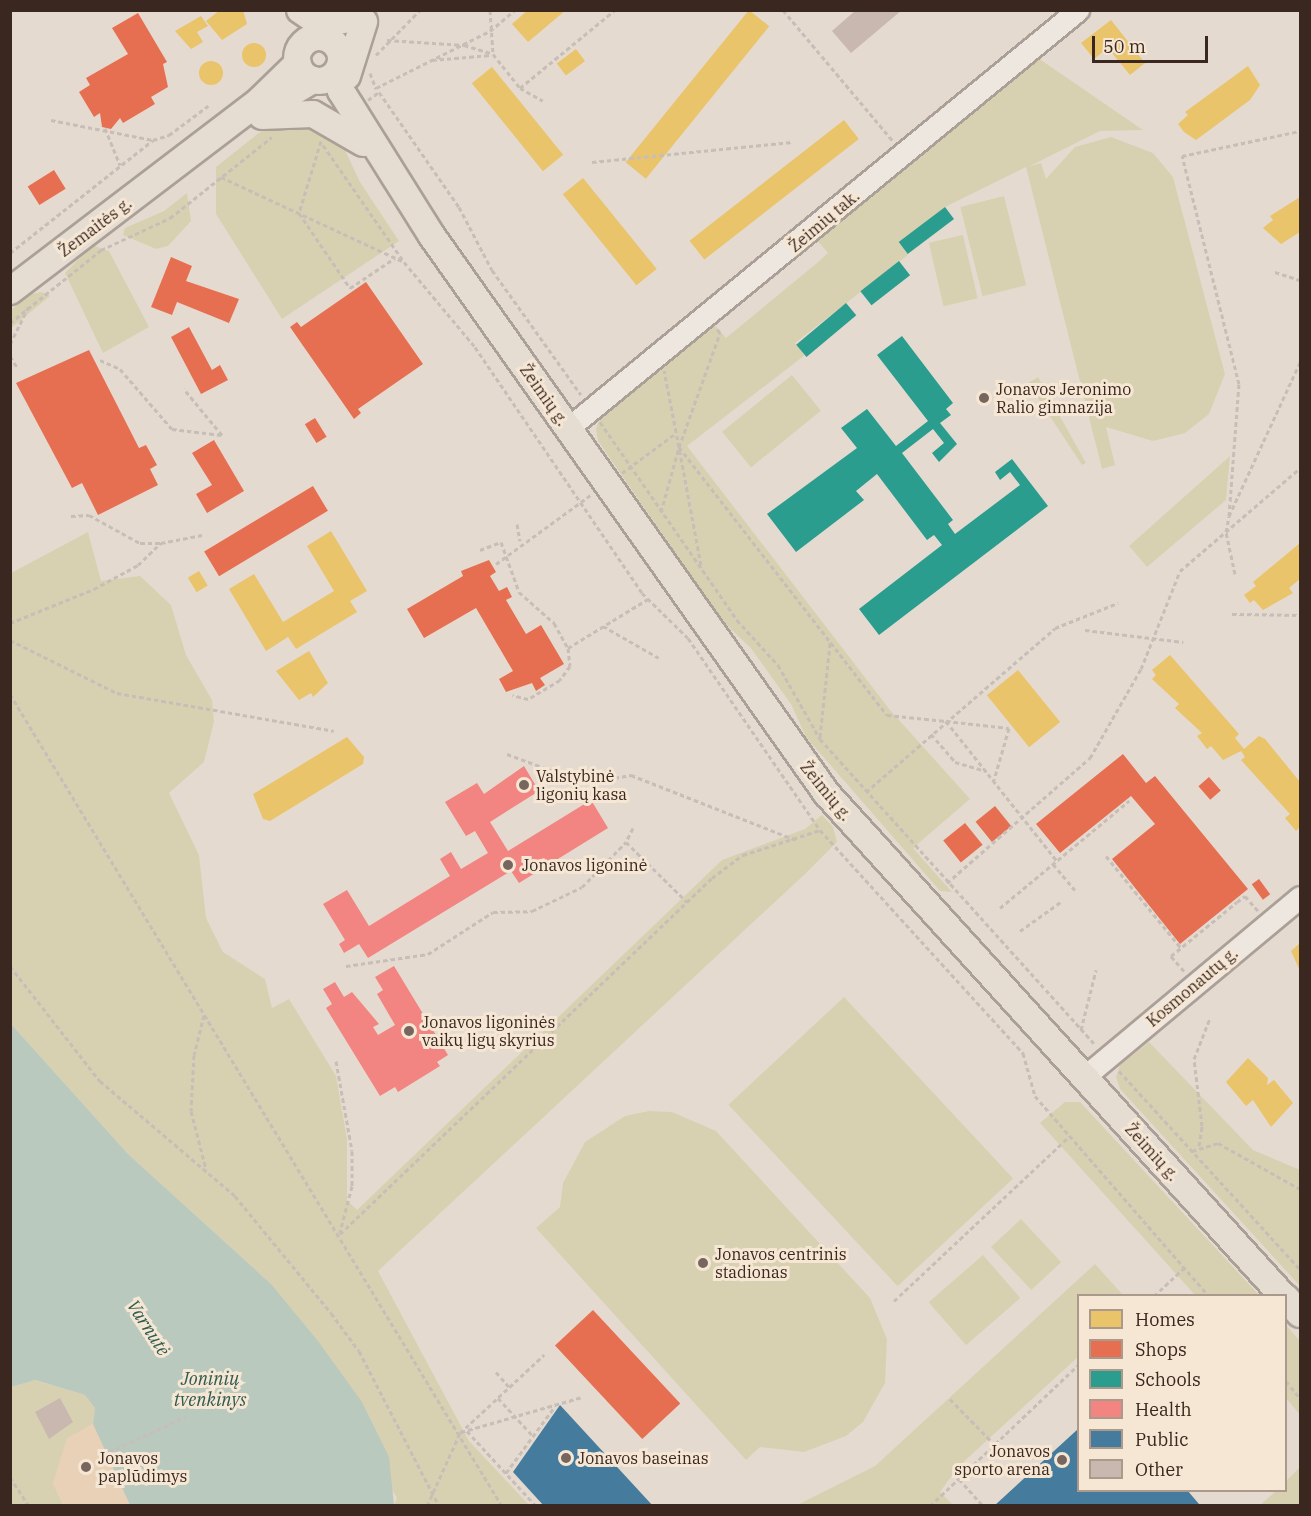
<!DOCTYPE html>
<meta charset="utf-8">
<style>
body{margin:0}
#map{position:relative;width:1311px;height:1516px;overflow:hidden;background:#e5dacf;font-family:"IBM Plex Serif",serif}
div>[style]{position:absolute}
[style*='--x']{left:calc(var(--x)*1px);top:calc(var(--y)*1px);width:calc(var(--w)*1px);rotate:calc(var(--a)*1deg)}
.green>*{inset:0;background:#d8d1b1;transform-origin:0 0}
.sand>*{inset:0;background:#e8d1b6}
.water>*{inset:0;background:#bac9bd}
.homes>*{inset:0;background:#e9c46a;transform-origin:0 0}
.round{border-radius:50%}
.shops>*{inset:0;background:#e76f51;transform-origin:0 0}
.schools>*{inset:0;background:#2a9d8f;transform-origin:0 0}
.health>*{inset:0;background:#f28482}
.public>*{inset:0;background:#457b9d}
.building>*{inset:0;background:#c9b8b0}
.path>*{height:3px;margin-top:-1.5px;transform-origin:0;background:repeating-linear-gradient(90deg,#c6beb7 0 4.5px,transparent 0 7.5px)}
.roads{filter:drop-shadow(2px 0 #aba097) drop-shadow(-2px 0 #aba097) drop-shadow(0 2px #aba097) drop-shadow(0 -2px #aba097)}
.minor>*{height:21px;margin:-10.5px;padding:0 10.5px;transform-origin:10.5px;border-radius:10.5px;background:#eee7e0}
.major>*{height:26px;margin:-13px;padding:0 13px;transform-origin:13px;border-radius:13px;background:#e5dcd2}
.major>.ring{margin:-13px;padding:0;box-sizing:content-box;background:none;border:26px solid #e5dcd2;border-radius:50%}
.dots>*{width:16px;height:16px;translate:-50% -50%;box-sizing:border-box;border:3px solid #f6e7d5;border-radius:50%}
span{translate:-50% -50%;white-space:nowrap;text-align:center;line-height:1.15;-webkit-text-stroke:6px #f6e7d5;paint-order:stroke}
.street-label{font-size:16px;color:#3a271f}
.poi-label{font-size:16px;color:#3a271f}
.left{translate:0 -50%;text-align:left}
.right{translate:-100% -50%;text-align:right}
.water-label{font-size:18px;color:#2e5a4f;font-style:italic}
.frame{position:absolute;inset:0;border:12px solid #3a271f;pointer-events:none}
.legend{position:absolute;left:1077px;top:1294px;width:210px;height:198px;box-sizing:border-box;background:#f6e7d5;border:2px solid #ab9a8c;margin:0;padding:8px 10px;list-style:none;font-size:18px;color:#3a271f}
.legend li{display:flex;align-items:center;gap:12px;height:30px}
.legend b{width:30px;border:2px solid #ab9a8c}
.scale{position:absolute;left:1092px;top:36px;width:116px;height:27px;box-sizing:border-box;border:3px solid #3a271f;border-top:0;padding-left:8px;font-size:18px;line-height:21px;white-space:nowrap;color:#3a271f;-webkit-text-stroke:4px #f6e7d5;paint-order:stroke}
</style>
<div id="map">
<div class="green">
<i style="clip-path:polygon(1038px 58px,1143px 130px,1100px 131px,1030px 166px,1041px 163px,1046px 179px,1075px 147px,1111px 137px,1153px 153px,1173px 177px,1225px 374px,1209px 414px,1185px 433px,1153px 441px,1106px 427px,1115px 465px,1102px 469px,1026px 167px,945px 207px,899px 243px,908px 255px,795px 343px,805px 355px,687px 446px,890px 710px,970px 799px,913px 848px,952px 892px,940px 891px,806px 737px,791px 704px,750px 647px,724px 623px,598px 441px,596px 429px,600px 417px,713px 323px,726px 338px,817px 263px,828px 253px,816px 239px)"></i>
<i style="clip-path:polygon(279px 117px,338px 135px,360px 182px,399px 241px,282px 319px,216px 214px,216px 167px)"></i>
<i style="clip-path:polygon(187px 193px,191px 221px,168px 246px,156px 249px,123px 235px,125px 228px,164px 211px)"></i>
<i style="left:1004px;top:196px;width:92px;height:45px;rotate:76deg"></i>
<i style="left:963px;top:235px;width:65px;height:35px;rotate:77deg"></i>
<i style="clip-path:polygon(92px 245px,109px 251px,149px 327px,103px 353px,65px 273px)"></i>
<i style="clip-path:polygon(42px 292px,50px 296px,11px 328px,11px 310px,30px 294px)"></i>
<i style="left:792px;top:375px;width:46px;height:90px;rotate:51deg"></i>
<i style="clip-path:polygon(1038px 377px,1086px 463px,1082px 465px,1028px 383px)"></i>
<i style="clip-path:polygon(1230px 456px,1226px 500px,1147px 567px,1129px 546px)"></i>
<i style="clip-path:polygon(88px 532px,101px 581px,140px 576px,171px 605px,186px 655px,212px 700px,214px 722px,204px 762px,169px 793px,199px 855px,206px 918px,223px 952px,265px 979px,272px 1008px,289px 999px,336px 1076px,347px 1139px,347px 1200px,357px 1210px,722px 860px,805px 829px,822px 815px,833px 827px,837px 842px,805px 874px,378px 1271px,469px 1441px,529px 1505px,394px 1505px,397px 1498px,271px 1284px,128px 1154px,11px 1024px,11px 573px)"></i>
<i style="left:844px;top:997px;width:248px;height:158px;rotate:47deg"></i>
<i style="clip-path:polygon(1149px 1042px,1253px 1150px,1300px 1170px,1300px 1286px,1120px 1089px,1116px 1077px,1120px 1065px)"></i>
<i style="clip-path:polygon(1065px 1102px,1080px 1102px,1259px 1295px,1195px 1295px,1040px 1123px)"></i>
<i style="clip-path:polygon(649px 1111px,672px 1112px,716px 1131px,870px 1298px,887px 1339px,885px 1383px,863px 1422px,846px 1436px,804px 1452px,760px 1447px,746px 1460px,536px 1228px,560px 1207px,563px 1183px,585px 1142px,625px 1116px)"></i>
<i style="left:1021px;top:1219px;width:59px;height:41px;rotate:47deg"></i>
<i style="left:983px;top:1255px;width:57px;height:72px;rotate:49deg"></i>
<i style="clip-path:polygon(1095px 1264px,1123px 1295px,1078px 1296px,1078px 1357px,958px 1467px,940px 1492px,953px 1505px,797px 1505px,875px 1466px)"></i>
<i style="clip-path:polygon(1286px 1325px,1300px 1341px,1300px 1415px,1286px 1398px)"></i>
<i style="clip-path:polygon(34px 1380px,85px 1395px,95px 1408px,93px 1424px,85px 1428px,53px 1483px,63px 1505px,11px 1506px,11px 1387px)"></i>
<i style="clip-path:polygon(1300px 1467px,1300px 1505px,1260px 1505px,1276px 1491px,1286px 1490px,1286px 1481px)"></i>
</div>
<div class="sand">
<i style="clip-path:polygon(93px 1424px,109px 1452px,130px 1505px,63px 1505px,53px 1483px,67px 1438px)"></i>
</div>
<div class="water">
<i style="clip-path:polygon(11px 1024px,128px 1154px,271px 1284px,318px 1341px,362px 1402px,389px 1457px,394px 1505px,130px 1505px,93px 1424px,95px 1408px,85px 1395px,35px 1380px,11px 1387px)"></i>
</div>
<div class="homes">
<i style="clip-path:polygon(220px 10px,243px 10px,247px 24px,222px 40px,206px 21px)"></i>
<i style="clip-path:polygon(528px 10px,566px 10px,528px 42px,512px 24px)"></i>
<i style="left:749px;top:10px;width:26px;height:196px;rotate:39deg"></i>
<i style="clip-path:polygon(201px 16px,208px 26px,197px 32px,203px 42px,191px 49px,175px 31px)"></i>
<i style="clip-path:polygon(1111px 20px,1145px 63px,1130px 75px,1108px 48px,1094px 59px,1081px 43px)"></i>
<i class="round" style="left:242px;top:43px;width:24px;height:24px"></i>
<i style="left:576px;top:49px;width:15px;height:24px;rotate:53deg"></i>
<i class="round" style="left:199px;top:61px;width:24px;height:24px"></i>
<i style="clip-path:polygon(1248px 66px,1260px 85px,1250px 100px,1196px 140px,1184px 132px,1178px 124px,1188px 115px,1185px 112px)"></i>
<i style="left:492px;top:67px;width:113px;height:26px;rotate:51deg"></i>
<i style="left:844px;top:120px;width:24px;height:196px;rotate:52deg"></i>
<i style="left:583px;top:178px;width:117px;height:26px;rotate:51deg"></i>
<i style="clip-path:polygon(1300px 197px,1300px 232px,1281px 244px,1263px 228px,1273px 220px,1270px 216px)"></i>
<i style="clip-path:polygon(331px 531px,367px 591px,350px 601px,357px 612px,296px 649px,288px 637px,266px 651px,229px 589px,254px 574px,283px 622px,334px 591px,307px 546px)"></i>
<i style="clip-path:polygon(1300px 543px,1300px 579px,1289px 588px,1293px 593px,1263px 610px,1254px 600px,1250px 603px,1244px 595px,1256px 586px,1253px 582px)"></i>
<i style="left:199px;top:571px;width:17px;height:13px;rotate:59deg"></i>
<i style="clip-path:polygon(309px 651px,328px 683px,313px 697px,311px 693px,299px 700px,276px 671px)"></i>
<i style="clip-path:polygon(1170px 655px,1239px 734px,1235px 738px,1244px 749px,1259px 736px,1265px 739px,1300px 782px,1300px 827px,1296px 831px,1285px 818px,1290px 814px,1241px 760px,1245px 757px,1241px 751px,1223px 760px,1211px 746px,1207px 749px,1197px 736px,1202px 733px,1175px 708px,1179px 704px,1152px 679px,1156px 675px,1152px 670px)"></i>
<i style="left:1018px;top:670px;width:67px;height:40px;rotate:51deg"></i>
<i style="clip-path:polygon(347px 737px,364px 757px,363px 764px,270px 821px,263px 819px,253px 794px)"></i>
<i style="clip-path:polygon(1300px 943px,1300px 971px,1291px 951px)"></i>
<i style="clip-path:polygon(1248px 1058px,1268px 1078px,1267px 1085px,1274px 1080px,1293px 1103px,1271px 1127px,1253px 1100px,1246px 1106px,1226px 1082px)"></i>
</div>
<div class="shops">
<i style="clip-path:polygon(138px 13px,167px 62px,163px 64px,168px 87px,151px 97px,155px 104px,123px 123px,120px 118px,111px 129px,102px 127px,100px 113px,94px 117px,79px 92px,90px 85px,86px 78px,128px 54px,112px 28px)"></i>
<i style="left:54px;top:170px;width:22px;height:31px;rotate:58deg"></i>
<i style="clip-path:polygon(171px 257px,192px 266px,186px 281px,239px 299px,229px 323px,177px 302px,172px 315px,151px 307px)"></i>
<i style="clip-path:polygon(366px 282px,423px 364px,358px 409px,361px 413px,354px 419px,290px 327px,297px 322px,301px 327px)"></i>
<i style="clip-path:polygon(189px 327px,212px 370px,220px 365px,228px 380px,201px 394px,171px 337px)"></i>
<i style="clip-path:polygon(89px 350px,139px 448px,146px 445px,157px 465px,150px 469px,158px 485px,98px 515px,82px 483px,72px 488px,16px 383px)"></i>
<i style="left:315px;top:418px;width:22px;height:12px;rotate:58deg"></i>
<i style="clip-path:polygon(214px 440px,244px 491px,207px 513px,196px 494px,212px 485px,192px 453px)"></i>
<i style="left:313px;top:486px;width:29px;height:127px;rotate:59deg"></i>
<i style="clip-path:polygon(489px 560px,496px 572px,490px 576px,499px 591px,507px 587px,512px 597px,506px 600px,526px 634px,541px 625px,564px 664px,540px 678px,545px 685px,536px 691px,532px 683px,506px 692px,499px 679px,513px 671px,476px 608px,424px 638px,407px 609px,463px 576px,461px 571px)"></i>
<i style="clip-path:polygon(1123px 754px,1146px 783px,1155px 776px,1248px 889px,1180px 944px,1112px 859px,1155px 824px,1131px 796px,1060px 853px,1036px 824px)"></i>
<i style="left:1209px;top:777px;width:18px;height:14px;rotate:49deg"></i>
<i style="left:995px;top:806px;width:26px;height:25px;rotate:51deg"></i>
<i style="left:965px;top:823px;width:28px;height:28px;rotate:51deg"></i>
<i style="left:1259px;top:879px;width:19px;height:9px;rotate:54deg"></i>
<i style="left:593px;top:1310px;width:128px;height:52px;rotate:47deg"></i>
</div>
<div class="schools">
<i style="left:945px;top:207px;width:15px;height:58px;rotate:53deg"></i>
<i style="left:899px;top:261px;width:18px;height:49px;rotate:52deg"></i>
<i style="left:846px;top:303px;width:16px;height:65px;rotate:50deg"></i>
<i style="clip-path:polygon(902px 336px,953px 403px,946px 409px,951px 415px,940px 423px,957px 444px,939px 462px,932px 453px,944px 443px,933px 429px,902px 453px,953px 520px,948px 524px,955px 534px,1020px 485px,1010px 472px,1000px 480px,995px 472px,1012px 459px,1048px 506px,879px 635px,859px 609px,942px 545px,934px 535px,927px 540px,877px 474px,856px 491px,864px 500px,796px 552px,767px 514px,857px 448px,841px 428px,867px 409px,896px 446px,928px 421px,877px 355px)"></i>
</div>
<div class="health">
<i style="clip-path:polygon(524px 766px,539px 791px,490px 822px,508px 851px,591px 800px,608px 828px,519px 883px,511px 871px,368px 958px,359px 944px,344px 953px,339px 944px,345px 940px,323px 904px,347px 890px,369px 926px,450px 876px,440px 859px,451px 852px,461px 869px,488px 853px,475px 831px,466px 836px,445px 802px,477px 783px,484px 794px)"></i>
<i style="clip-path:polygon(394px 966px,448px 1055px,437px 1062px,440px 1066px,398px 1092px,395px 1087px,380px 1096px,326px 1008px,332px 1004px,323px 989px,335px 982px,344px 997px,352px 992px,379px 1024px,373px 1027px,378px 1035px,395px 1025px,377px 994px,383px 990px,375px 977px)"></i>
</div>
<div class="public">
<i style="clip-path:polygon(560px 1405px,653px 1506px,544px 1506px,513px 1472px)"></i>
<i style="clip-path:polygon(1078px 1429px,1078px 1490px,1187px 1490px,1199px 1504px,994px 1506px)"></i>
</div>
<div class="building">
<i style="clip-path:polygon(856px 10px,902px 10px,851px 53px,832px 31px)"></i>
<i style="clip-path:polygon(60px 1398px,73px 1422px,49px 1439px,35px 1412px)"></i>
</div>
<div class="path">
<i style="--x:490;--y:10;--w:44;--a:86.1"></i>
<i style="--x:783;--y:10;--w:170;--a:50"></i>
<i style="--x:387;--y:40;--w:77;--a:3.7"></i>
<i style="--x:464;--y:45;--w:30;--a:17"></i>
<i style="--x:493;--y:54;--w:43;--a:51.5"></i>
<i style="--x:520;--y:88;--w:26;--a:29"></i>
<i style="--x:376;--y:55;--w:63;--a:-45.6"></i>
<i style="--x:432;--y:60;--w:59;--a:-4.8"></i>
<i style="--x:370;--y:73;--w:17;--a:69"></i>
<i style="--x:376;--y:88;--w:127;--a:-26.6"></i>
<i style="--x:490;--y:31;--w:33;--a:-40"></i>
<i style="--x:520;--y:88;--w:123;--a:-39.4"></i>
<i style="--x:368;--y:100;--w:14;--a:-36"></i>
<i style="--x:379;--y:92;--w:140;--a:55.2"></i>
<i style="--x:459;--y:207;--w:71;--a:62.4"></i>
<i style="--x:492;--y:270;--w:153;--a:54.5"></i>
<i style="--x:51;--y:120;--w:104;--a:11.1"></i>
<i style="--x:105;--y:128;--w:40;--a:68"></i>
<i style="--x:321;--y:141;--w:75;--a:107"></i>
<i style="--x:299;--y:213;--w:91;--a:55.8"></i>
<i style="--x:350;--y:288;--w:54;--a:-33.7"></i>
<i style="--x:323;--y:145;--w:142;--a:55.3"></i>
<i style="--x:404;--y:262;--w:111;--a:50.1"></i>
<i style="--x:475;--y:347;--w:297;--a:55.8"></i>
<i style="--x:642;--y:593;--w:64;--a:44.4"></i>
<i style="--x:688;--y:638;--w:233;--a:55.5"></i>
<i style="--x:820;--y:830;--w:302;--a:47.7"></i>
<i style="--x:1023;--y:1053;--w:45;--a:74.4"></i>
<i style="--x:1035;--y:1096;--w:265;--a:49"></i>
<i style="--x:592;--y:162;--w:201;--a:-5.7"></i>
<i style="--x:221;--y:177;--w:200;--a:24.9"></i>
<i style="--x:10;--y:253;--w:182;--a:-38.3"></i>
<i style="--x:153;--y:140;--w:17;--a:-17"></i>
<i style="--x:169;--y:135;--w:49;--a:-36.6"></i>
<i style="--x:1275;--y:272;--w:26;--a:18"></i>
<i style="--x:10;--y:323;--w:117;--a:-38.7"></i>
<i style="--x:101;--y:250;--w:76;--a:-24.9"></i>
<i style="--x:170;--y:218;--w:130;--a:-38.5"></i>
<i style="--x:10;--y:344;--w:42;--a:-63.4"></i>
<i style="--x:10;--y:356;--w:15;--a:58"></i>
<i style="--x:100;--y:360;--w:22;--a:24"></i>
<i style="--x:120;--y:369;--w:79;--a:49.1"></i>
<i style="--x:172;--y:429;--w:50;--a:6.8"></i>
<i style="--x:222;--y:435;--w:60;--a:-129.6"></i>
<i style="--x:600;--y:422;--w:241;--a:55.3"></i>
<i style="--x:737;--y:620;--w:61;--a:47.7"></i>
<i style="--x:778;--y:665;--w:85;--a:60.4"></i>
<i style="--x:820;--y:739;--w:411;--a:48"></i>
<i style="--x:679;--y:447;--w:339;--a:52.2"></i>
<i style="--x:887;--y:715;--w:59;--a:5.8"></i>
<i style="--x:946;--y:721;--w:179;--a:51.6"></i>
<i style="--x:622;--y:473;--w:67;--a:-36.5"></i>
<i style="--x:661;--y:512;--w:67;--a:-74.5"></i>
<i style="--x:679;--y:447;--w:78;--a:-101"></i>
<i style="--x:71;--y:516;--w:18;--a:-3"></i>
<i style="--x:89;--y:515;--w:58;--a:28.8"></i>
<i style="--x:140;--y:543;--w:21;--a:0"></i>
<i style="--x:1229;--y:516;--w:132;--a:-85.7"></i>
<i style="--x:1239;--y:384;--w:235;--a:-104"></i>
<i style="--x:1182;--y:156;--w:121;--a:-12"></i>
<i style="--x:517;--y:524;--w:17;--a:80"></i>
<i style="--x:480;--y:550;--w:22;--a:-21"></i>
<i style="--x:501;--y:542;--w:53;--a:70.2"></i>
<i style="--x:519;--y:592;--w:47;--a:41.5"></i>
<i style="--x:554;--y:623;--w:29;--a:61"></i>
<i style="--x:568;--y:648;--w:18;--a:84"></i>
<i style="--x:570;--y:666;--w:17;--a:126"></i>
<i style="--x:560;--y:680;--w:37;--a:149"></i>
<i style="--x:528;--y:699;--w:16;--a:-166"></i>
<i style="--x:496;--y:564;--w:119;--a:-36.1"></i>
<i style="--x:701;--y:565;--w:120;--a:-100.6"></i>
<i style="--x:679;--y:447;--w:121;--a:-70.2"></i>
<i style="--x:720;--y:333;--w:7;--a:-124"></i>
<i style="--x:1235;--y:574;--w:43;--a:-102.1"></i>
<i style="--x:1226;--y:532;--w:16;--a:-79"></i>
<i style="--x:1229;--y:516;--w:170;--a:-65.2"></i>
<i style="--x:1232;--y:614;--w:68;--a:0.8"></i>
<i style="--x:10;--y:623;--w:91;--a:-22"></i>
<i style="--x:94;--y:589;--w:50;--a:-28.6"></i>
<i style="--x:138;--y:565;--w:32;--a:-44"></i>
<i style="--x:161;--y:543;--w:42;--a:-11"></i>
<i style="--x:603;--y:626;--w:64;--a:29.7"></i>
<i style="--x:1085;--y:630;--w:99;--a:7"></i>
<i style="--x:10;--y:640;--w:119;--a:26.4"></i>
<i style="--x:117;--y:693;--w:220;--a:9.9"></i>
<i style="--x:568;--y:648;--w:94;--a:-31.5"></i>
<i style="--x:10;--y:694;--w:949;--a:58.79"></i>
<i style="--x:946;--y:721;--w:63;--a:6.3"></i>
<i style="--x:1009;--y:728;--w:54;--a:106.1"></i>
<i style="--x:931;--y:734;--w:37;--a:49"></i>
<i style="--x:955;--y:762;--w:33;--a:16"></i>
<i style="--x:820;--y:737;--w:95;--a:-83.9"></i>
<i style="--x:507;--y:754;--w:83;--a:20.4"></i>
<i style="--x:585;--y:783;--w:47;--a:-9.9"></i>
<i style="--x:631;--y:775;--w:177;--a:21.5"></i>
<i style="--x:866;--y:792;--w:250;--a:-40.9"></i>
<i style="--x:1055;--y:628;--w:68;--a:-21.6"></i>
<i style="--x:633;--y:828;--w:16;--a:117"></i>
<i style="--x:626;--y:842;--w:86;--a:44.5"></i>
<i style="--x:1106;--y:856;--w:119;--a:50.8"></i>
<i style="--x:1053;--y:864;--w:34;--a:50"></i>
<i style="--x:947;--y:883;--w:190;--a:-41.2"></i>
<i style="--x:1090;--y:758;--w:103;--a:-60.2"></i>
<i style="--x:1141;--y:669;--w:105;--a:-68.3"></i>
<i style="--x:1180;--y:571;--w:158;--a:-40.6"></i>
<i style="--x:1000;--y:908;--w:168;--a:-39.7"></i>
<i style="--x:1020;--y:931;--w:52;--a:-35.5"></i>
<i style="--x:10;--y:966;--w:146;--a:52"></i>
<i style="--x:100;--y:1081;--w:177;--a:40.4"></i>
<i style="--x:235;--y:1196;--w:151;--a:50.6"></i>
<i style="--x:331;--y:1313;--w:47;--a:53.6"></i>
<i style="--x:359;--y:1351;--w:174;--a:62.7"></i>
<i style="--x:346;--y:966;--w:83;--a:-8.3"></i>
<i style="--x:428;--y:954;--w:77;--a:-32.9"></i>
<i style="--x:493;--y:912;--w:39;--a:-1"></i>
<i style="--x:532;--y:911;--w:55;--a:-25.6"></i>
<i style="--x:582;--y:887;--w:63;--a:-45.6"></i>
<i style="--x:1184;--y:971;--w:20;--a:-131"></i>
<i style="--x:1171;--y:956;--w:85;--a:-39.3"></i>
<i style="--x:1237;--y:902;--w:10;--a:-37"></i>
<i style="--x:1245;--y:896;--w:20;--a:49"></i>
<i style="--x:204;--y:1015;--w:41;--a:104"></i>
<i style="--x:194;--y:1055;--w:56;--a:93.1"></i>
<i style="--x:191;--y:1111;--w:60;--a:75.5"></i>
<i style="--x:1081;--y:1030;--w:62;--a:-76"></i>
<i style="--x:336;--y:1061;--w:91;--a:79.9"></i>
<i style="--x:352;--y:1151;--w:35;--a:90"></i>
<i style="--x:352;--y:1186;--w:48;--a:104.6"></i>
<i style="--x:1119;--y:1071;--w:268;--a:47.6"></i>
<i style="--x:1199;--y:1146;--w:20;--a:-81"></i>
<i style="--x:1202;--y:1126;--w:67;--a:-96.8"></i>
<i style="--x:1194;--y:1059;--w:44;--a:-68.7"></i>
<i style="--x:1192;--y:1151;--w:27;--a:-17"></i>
<i style="--x:1218;--y:1143;--w:94;--a:29.3"></i>
<i style="--x:340;--y:1234;--w:515;--a:-43.74"></i>
<i style="--x:712;--y:878;--w:39;--a:-37"></i>
<i style="--x:743;--y:855;--w:81;--a:-18"></i>
<i style="--x:1154;--y:1296;--w:41;--a:-43"></i>
<i style="--x:894;--y:1301;--w:241;--a:-43.2"></i>
<i style="--x:496;--y:1372;--w:20;--a:49"></i>
<i style="--x:1286;--y:1381;--w:22;--a:51"></i>
<i style="--x:498;--y:1398;--w:52;--a:47.4"></i>
<i style="--x:950;--y:1399;--w:64;--a:45.6"></i>
<i style="--x:467;--y:1431;--w:102;--a:47.4"></i>
<i style="--x:461;--y:1432;--w:126;--a:-16.1"></i>
<i style="--x:109;--y:1452;--w:84;--a:-24.7"></i>
<i style="--x:506;--y:1473;--w:83;--a:-53.8"></i>
<i style="--x:10;--y:1477;--w:35;--a:57"></i>
<i style="--x:959;--y:1479;--w:36;--a:48"></i>
<i style="--x:427;--y:1506;--w:80;--a:-65.7"></i>
<i style="--x:460;--y:1433;--w:115;--a:-42.9"></i>
<i style="--x:930;--y:1506;--w:204;--a:-43.6"></i>
</div>
<div class="roads">
<div class="minor">
<i style="--x:567;--y:429;--w:661;--a:-39.35"></i>
<i style="--x:1084;--y:1077;--w:281;--a:-39.8"></i>
</div>
<div class="major">
<i style="--x:300;--y:10;--w:25;--a:34"></i>
<i style="--x:321;--y:24;--w:39;--a:-10"></i>
<i class="ring" style="left:297px;top:37px;width:18px;height:18px"></i>
<i style="--x:339;--y:70;--w:21;--a:85"></i>
<i style="--x:341;--y:91;--w:171;--a:57.9"></i>
<i style="--x:432;--y:236;--w:684;--a:54.71"></i>
<i style="--x:827;--y:794;--w:678;--a:47.75"></i>
<i style="--x:347;--y:76;--w:57;--a:-72.5"></i>
<i style="--x:277;--y:101;--w:42;--a:-30.3"></i>
<i style="--x:262;--y:116;--w:51;--a:-2.2"></i>
<i style="--x:313;--y:114;--w:58;--a:30.1"></i>
<i style="--x:10;--y:291;--w:313;--a:-37.3"></i>
<i style="--x:259;--y:101;--w:54;--a:-44.3"></i>
<i style="--x:1286;--y:1298;--w:21;--a:49"></i>
</div>
</div>
<div class="dots">
<i style="left:984px;top:398px;background:#76665d"></i>
<i style="left:524px;top:785px;background:#76665d"></i>
<i style="left:508px;top:865px;background:#76665d"></i>
<i style="left:409px;top:1031px;background:#76665d"></i>
<i style="left:703px;top:1263px;background:#76665d"></i>
<i style="left:566px;top:1458px;background:#76665d"></i>
<i style="left:1062px;top:1460px;background:#76665d"></i>
<i style="left:86px;top:1467px;background:#76665d"></i>
</div>
<div class="street-label">
<span style="left:824px;top:221px;rotate:-40deg">Žeimių tak.</span>
<span style="left:95px;top:227px;rotate:-37deg">Žemaitės g.</span>
<span style="left:544px;top:395px;rotate:55deg">Žeimių g.</span>
<span style="left:826px;top:791px;rotate:51deg">Žeimių g.</span>
<span style="left:1192px;top:987px;rotate:-40deg">Kosmonautų g.</span>
<span style="left:1152px;top:1152px;rotate:48deg">Žeimių g.</span>
</div>
<div class="poi-label">
<span class="left" style="left:996px;top:398px">Jonavos Jeronimo<br>Ralio gimnazija</span>
<span class="left" style="left:536px;top:785px">Valstybinė<br>ligonių kasa</span>
<span class="left" style="left:522px;top:865px">Jonavos ligoninė</span>
<span class="left" style="left:422px;top:1031px">Jonavos ligoninės<br>vaikų ligų skyrius</span>
<span class="left" style="left:715px;top:1263px">Jonavos centrinis<br>stadionas</span>
<span class="right" style="left:1050px;top:1460px">Jonavos<br>sporto arena</span>
<span class="left" style="left:98px;top:1467px">Jonavos<br>paplūdimys</span>
<span class="left" style="left:578px;top:1458px">Jonavos baseinas</span>
</div>
<div class="water-label">
<span style="left:148px;top:1328px;rotate:57deg">Varnutė</span>
<span style="left:210px;top:1390px">Joninių<br>tvenkinys</span>
</div>
<div class="frame"></div>
<ul class="legend">
<li><b style="height:16px;background:#e9c46a"></b>Homes</li>
<li><b style="height:16px;background:#e76f51"></b>Shops</li>
<li><b style="height:16px;background:#2a9d8f"></b>Schools</li>
<li><b style="height:16px;background:#f28482"></b>Health</li>
<li><b style="height:16px;background:#457b9d"></b>Public</li>
<li><b style="height:16px;background:#c9b8b0"></b>Other</li>
</ul>
<div class="scale">50 m</div>
</div>
